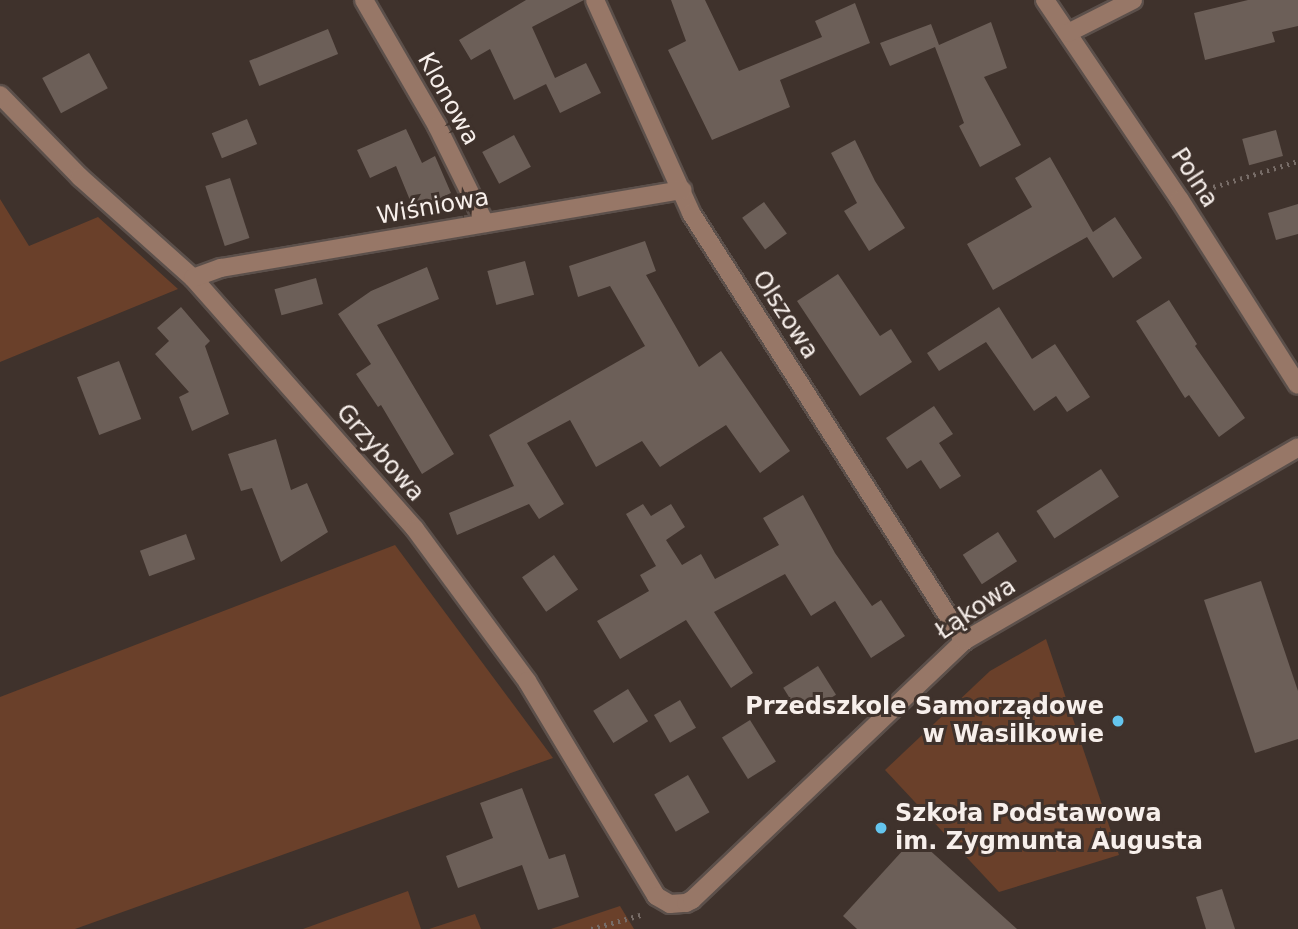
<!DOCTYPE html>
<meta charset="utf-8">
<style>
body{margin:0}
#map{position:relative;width:1298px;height:929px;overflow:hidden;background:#3f322c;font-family:"DejaVu Sans",sans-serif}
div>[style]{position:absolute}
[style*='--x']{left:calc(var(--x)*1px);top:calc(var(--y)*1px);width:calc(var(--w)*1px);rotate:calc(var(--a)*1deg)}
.green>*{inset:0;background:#6a402a}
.building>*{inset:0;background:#6c5f58;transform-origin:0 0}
.path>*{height:4.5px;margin-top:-2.25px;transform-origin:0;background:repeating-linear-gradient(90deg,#776c67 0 2px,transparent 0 7px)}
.roads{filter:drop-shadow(2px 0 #5c504b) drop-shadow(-2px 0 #5c504b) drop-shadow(0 2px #5c504b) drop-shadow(0 -2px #5c504b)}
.minor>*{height:18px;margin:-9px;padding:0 9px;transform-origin:9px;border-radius:9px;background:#977767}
.dots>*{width:19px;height:19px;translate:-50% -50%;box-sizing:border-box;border:4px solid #3f322c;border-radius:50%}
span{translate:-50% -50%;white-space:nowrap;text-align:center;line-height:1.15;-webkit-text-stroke:6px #3f322c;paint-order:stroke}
.street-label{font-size:24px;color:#f7efeb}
.poi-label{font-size:24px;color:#f7efeb;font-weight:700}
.right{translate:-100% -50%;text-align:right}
.left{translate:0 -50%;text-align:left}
</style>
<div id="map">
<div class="green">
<i style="clip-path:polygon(0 199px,29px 246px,98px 217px,178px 289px,0 362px)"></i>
<i style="clip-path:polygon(395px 545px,553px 758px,75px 929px,0 929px,0 697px)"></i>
<i style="clip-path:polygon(1046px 639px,1119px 855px,999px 892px,885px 770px,990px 671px)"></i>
<i style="clip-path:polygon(408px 891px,421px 929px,303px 929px)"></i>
<i style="clip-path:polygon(620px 906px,634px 929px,551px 929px)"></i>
<i style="clip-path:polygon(475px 914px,481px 929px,429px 929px)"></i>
</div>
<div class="building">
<i style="clip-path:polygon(526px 0,584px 0,532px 27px,555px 78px,586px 63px,601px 93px,560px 113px,546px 84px,514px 100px,490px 49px,471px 60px,459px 40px)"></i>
<i style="clip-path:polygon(671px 0,705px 0,739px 71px,822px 37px,815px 21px,855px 3px,870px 43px,780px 80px,790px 107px,712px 140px,668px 50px,686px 41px)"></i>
<i style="clip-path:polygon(1248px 0,1298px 0,1298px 26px,1272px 32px,1275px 42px,1205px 60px,1194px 13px)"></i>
<i style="clip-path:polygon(991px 22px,1007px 68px,984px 77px,1021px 145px,980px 167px,959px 126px,964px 123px,935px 47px,890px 66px,880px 43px,931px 24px,939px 45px)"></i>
<i style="left:328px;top:29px;width:27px;height:85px;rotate:68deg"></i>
<i style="left:89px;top:53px;width:40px;height:53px;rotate:62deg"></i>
<i style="left:247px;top:119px;width:27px;height:38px;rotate:68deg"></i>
<i style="clip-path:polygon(406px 129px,422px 163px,435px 156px,451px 193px,414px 210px,396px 166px,370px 178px,357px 150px)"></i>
<i style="left:1276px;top:130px;width:27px;height:35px;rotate:75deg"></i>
<i style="left:514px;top:135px;width:36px;height:36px;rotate:62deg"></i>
<i style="clip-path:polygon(855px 140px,875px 181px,905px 228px,869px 251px,844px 211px,857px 203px,831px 153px)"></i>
<i style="clip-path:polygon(1050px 157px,1093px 232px,1115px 217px,1142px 258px,1113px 278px,1087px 237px,993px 290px,967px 244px,1032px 207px,1015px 178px)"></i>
<i style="left:230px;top:178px;width:63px;height:26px;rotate:72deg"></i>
<i style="left:764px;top:202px;width:39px;height:27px;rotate:54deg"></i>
<i style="clip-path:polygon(1298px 204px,1298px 234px,1276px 240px,1268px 213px)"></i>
<i style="clip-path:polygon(645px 241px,656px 271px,646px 275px,699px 367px,721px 351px,790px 451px,760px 473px,726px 425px,660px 467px,642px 441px,596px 467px,570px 420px,527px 443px,564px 504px,539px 519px,529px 504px,457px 535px,449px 513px,514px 486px,489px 435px,645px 346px,610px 286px,578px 297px,569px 266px)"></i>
<i style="left:525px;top:261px;width:35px;height:39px;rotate:75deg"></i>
<i style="clip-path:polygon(427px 267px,439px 299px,377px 325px,454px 454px,422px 474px,381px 405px,378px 407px,356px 374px,371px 364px,338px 314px,371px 291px)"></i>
<i style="clip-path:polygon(838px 274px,880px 336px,891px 329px,912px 362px,860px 396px,797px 301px)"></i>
<i style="left:316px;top:278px;width:27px;height:43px;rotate:75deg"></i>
<i style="clip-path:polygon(1169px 300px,1197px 344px,1195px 346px,1245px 418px,1219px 437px,1189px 395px,1185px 398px,1136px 321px)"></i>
<i style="clip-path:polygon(181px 307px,210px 341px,205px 346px,229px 414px,192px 431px,179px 397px,189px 392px,155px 354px,169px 341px,157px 328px)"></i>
<i style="clip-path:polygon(999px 307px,1032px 359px,1055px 344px,1090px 397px,1067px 412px,1056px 396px,1034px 411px,986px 342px,939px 371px,927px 353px)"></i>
<i style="left:119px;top:361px;width:62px;height:45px;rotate:69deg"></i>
<i style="clip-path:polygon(934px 406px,953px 434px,939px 443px,961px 476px,940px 489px,921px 460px,907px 469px,886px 438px)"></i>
<i style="clip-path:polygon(276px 439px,291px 490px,307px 483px,328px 532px,281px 562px,252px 488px,241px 491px,228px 454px)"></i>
<i style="left:1101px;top:469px;width:33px;height:77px;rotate:57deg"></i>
<i style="clip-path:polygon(803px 495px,835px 553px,872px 606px,881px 600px,905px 636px,871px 658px,835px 601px,811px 616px,785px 574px,714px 612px,753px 673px,731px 688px,686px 620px,620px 659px,597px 621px,649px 591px,640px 575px,656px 566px,626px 514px,643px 504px,651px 516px,671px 504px,685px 527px,666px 540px,682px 565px,701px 554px,715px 579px,779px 545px,763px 518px)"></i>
<i style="left:998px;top:532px;width:35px;height:42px;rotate:57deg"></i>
<i style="left:186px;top:534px;width:27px;height:49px;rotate:70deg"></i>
<i style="left:554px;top:555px;width:42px;height:39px;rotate:55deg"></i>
<i style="clip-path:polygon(1261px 581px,1298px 691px,1298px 739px,1255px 753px,1204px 600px)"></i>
<i style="left:818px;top:666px;width:34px;height:41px;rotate:58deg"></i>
<i style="left:628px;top:689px;width:38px;height:41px;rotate:58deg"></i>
<i style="left:680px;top:700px;width:32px;height:30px;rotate:60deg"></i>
<i style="left:750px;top:720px;width:49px;height:33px;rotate:58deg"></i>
<i style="left:688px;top:775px;width:43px;height:39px;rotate:60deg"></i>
<i style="clip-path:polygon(522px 788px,549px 859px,565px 854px,579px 897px,538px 910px,522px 865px,458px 888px,446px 856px,493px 838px,480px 803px)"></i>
<i style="clip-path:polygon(915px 837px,1017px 929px,857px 929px,843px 916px)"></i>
<i style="clip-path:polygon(1222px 889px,1235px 929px,1206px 929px,1196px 897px)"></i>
</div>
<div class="path">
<i style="--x:1200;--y:191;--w:102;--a:-17"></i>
<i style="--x:591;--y:929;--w:55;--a:-15.8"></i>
</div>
<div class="roads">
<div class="minor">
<i style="--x:364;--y:0;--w:146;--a:59.9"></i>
<i style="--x:437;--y:126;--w:108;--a:63.7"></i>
<i style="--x:595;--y:0;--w:234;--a:65.7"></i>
<i style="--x:691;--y:213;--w:508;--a:57.47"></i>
<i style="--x:1045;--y:0;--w:241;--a:56"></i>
<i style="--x:1180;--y:200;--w:219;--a:57.5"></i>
<i style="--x:1068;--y:33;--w:73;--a:-26.9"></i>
<i style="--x:0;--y:95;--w:115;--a:45.7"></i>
<i style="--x:80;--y:177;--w:152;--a:41.8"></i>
<i style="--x:193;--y:278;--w:335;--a:48.5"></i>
<i style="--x:415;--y:529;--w:189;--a:53.6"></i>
<i style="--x:527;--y:681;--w:251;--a:59"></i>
<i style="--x:656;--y:896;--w:16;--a:30"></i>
<i style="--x:670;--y:904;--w:16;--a:-4"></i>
<i style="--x:686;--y:903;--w:7;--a:-27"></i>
<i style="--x:692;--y:900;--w:376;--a:-43.6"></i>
<i style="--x:964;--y:641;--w:386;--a:-30.1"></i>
<i style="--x:193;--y:278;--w:30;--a:-20"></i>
<i style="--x:221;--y:268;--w:468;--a:-9.6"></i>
</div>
</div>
<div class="dots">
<i style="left:1118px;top:721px;background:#64c5ee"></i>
<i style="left:881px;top:828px;background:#64c5ee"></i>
</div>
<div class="street-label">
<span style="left:448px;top:99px;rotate:61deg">Klonowa</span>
<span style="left:1194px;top:178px;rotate:57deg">Polna</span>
<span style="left:433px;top:207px;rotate:-10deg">Wiśniowa</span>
<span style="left:785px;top:315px;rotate:57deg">Olszowa</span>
<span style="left:380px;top:453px;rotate:49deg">Grzybowa</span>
<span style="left:976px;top:609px;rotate:-34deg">Łąkowa</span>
</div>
<div class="poi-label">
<span class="right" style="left:1104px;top:721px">Przedszkole Samorządowe<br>w Wasilkowie</span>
<span class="left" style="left:895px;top:828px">Szkoła Podstawowa<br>im. Zygmunta Augusta</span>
</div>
</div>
